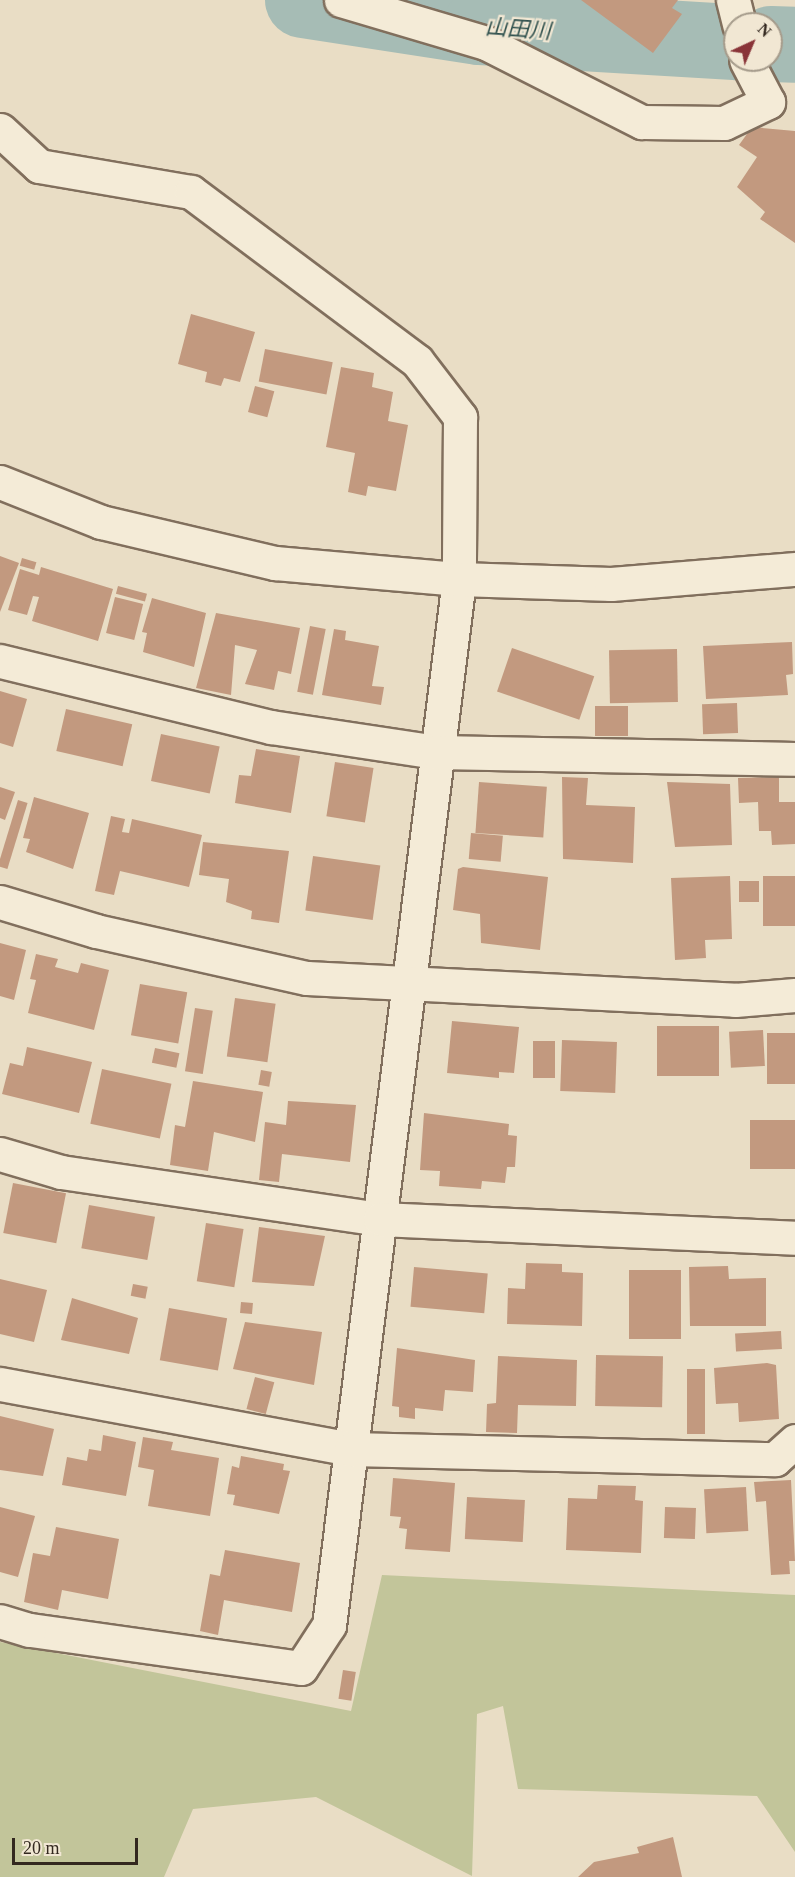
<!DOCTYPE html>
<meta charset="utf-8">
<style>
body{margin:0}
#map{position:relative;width:795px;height:1877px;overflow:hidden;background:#e9ddc5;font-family:"Times New Roman","Noto Sans JP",serif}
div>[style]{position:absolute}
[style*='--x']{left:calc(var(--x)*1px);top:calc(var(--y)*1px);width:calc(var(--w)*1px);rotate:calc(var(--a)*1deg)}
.green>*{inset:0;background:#c2c59a}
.river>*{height:76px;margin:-38px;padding:0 38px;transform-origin:38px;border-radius:38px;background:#a6bcb5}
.building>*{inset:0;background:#c2997f;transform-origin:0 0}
.roads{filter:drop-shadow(2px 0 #816f5d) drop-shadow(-2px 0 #816f5d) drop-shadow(0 2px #816f5d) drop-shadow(0 -2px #816f5d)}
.minor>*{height:33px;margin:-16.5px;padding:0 16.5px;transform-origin:16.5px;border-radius:16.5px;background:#f4ebd7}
.tertiary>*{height:33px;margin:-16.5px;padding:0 16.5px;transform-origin:16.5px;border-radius:16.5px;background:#f4ebd7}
span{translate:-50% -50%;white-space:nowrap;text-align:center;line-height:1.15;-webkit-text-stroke:4.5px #f1e7d3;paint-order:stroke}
.water-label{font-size:22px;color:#30514e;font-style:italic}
.north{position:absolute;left:723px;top:12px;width:60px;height:60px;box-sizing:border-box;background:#f1e7d3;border:2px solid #a59b8b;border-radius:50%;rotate:44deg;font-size:16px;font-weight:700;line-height:24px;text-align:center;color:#33281f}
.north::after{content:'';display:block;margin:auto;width:21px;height:27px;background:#893438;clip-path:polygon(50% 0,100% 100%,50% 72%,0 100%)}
.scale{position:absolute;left:12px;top:1838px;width:126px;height:27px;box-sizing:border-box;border:3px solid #33281f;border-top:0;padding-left:8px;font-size:18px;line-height:21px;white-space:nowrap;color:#33281f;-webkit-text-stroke:4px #f1e7d3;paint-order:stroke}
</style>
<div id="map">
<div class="green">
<i style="clip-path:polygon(382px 1575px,795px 1595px,795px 1852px,757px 1796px,518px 1789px,503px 1706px,477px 1714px,472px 1876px,316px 1797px,193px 1809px,164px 1877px,0 1877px,0 1642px,351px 1711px)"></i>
</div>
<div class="river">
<i style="--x:303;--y:0;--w:179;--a:8.7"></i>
<i style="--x:480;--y:27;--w:255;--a:3.4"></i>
<i style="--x:771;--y:44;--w:24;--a:2"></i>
</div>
<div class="building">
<i style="clip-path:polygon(581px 0,678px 0,672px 8px,682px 14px,653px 53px)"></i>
<i style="clip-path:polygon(752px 127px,795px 131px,795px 243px,760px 219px,765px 212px,737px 187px,757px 157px,739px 145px)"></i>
<i style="clip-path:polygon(191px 314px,255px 332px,240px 382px,224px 378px,221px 386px,205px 382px,207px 372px,178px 364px)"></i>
<i style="left:265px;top:349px;width:69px;height:33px;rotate:11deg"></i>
<i style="clip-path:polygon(341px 367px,374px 373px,372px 387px,393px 392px,388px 421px,408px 425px,396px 491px,368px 486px,366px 496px,348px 492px,355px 453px,326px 447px)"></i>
<i style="left:255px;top:386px;width:20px;height:27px;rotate:15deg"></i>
<i style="clip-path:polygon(0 556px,19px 563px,0 612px)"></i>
<i style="left:22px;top:558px;width:15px;height:8px;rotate:16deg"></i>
<i style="clip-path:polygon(41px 567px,113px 589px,98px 641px,32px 621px,39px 597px,33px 596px,27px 615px,8px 610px,20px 569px,39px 575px)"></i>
<i style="left:118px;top:586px;width:30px;height:8px;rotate:15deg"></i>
<i style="left:115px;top:597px;width:29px;height:37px;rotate:14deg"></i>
<i style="clip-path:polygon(152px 598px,206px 613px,194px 667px,143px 652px,147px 633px,142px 632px)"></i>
<i style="clip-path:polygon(216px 613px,300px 628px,291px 674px,278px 671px,274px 690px,245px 684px,257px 650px,235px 645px,231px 695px,196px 688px)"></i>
<i style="left:310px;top:626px;width:16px;height:67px;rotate:11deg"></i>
<i style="clip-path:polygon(334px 629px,346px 631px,345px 640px,379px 646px,372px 686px,384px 687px,381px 705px,322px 695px)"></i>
<i style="clip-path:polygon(792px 642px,793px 674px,786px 675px,788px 695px,706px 699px,703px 646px)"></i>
<i style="left:512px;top:648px;width:87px;height:46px;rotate:19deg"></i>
<i style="left:677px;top:649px;width:53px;height:68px;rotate:89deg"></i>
<i style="clip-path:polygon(0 691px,27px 699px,13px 747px,0 743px)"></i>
<i style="left:737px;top:703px;width:30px;height:35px;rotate:88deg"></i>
<i style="left:595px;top:706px;width:33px;height:30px"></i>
<i style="left:66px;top:709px;width:68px;height:43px;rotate:13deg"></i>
<i style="left:161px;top:734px;width:60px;height:48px;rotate:12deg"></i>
<i style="clip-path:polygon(256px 749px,300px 756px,291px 813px,235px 803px,239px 775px,251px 776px)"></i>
<i style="left:335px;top:762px;width:39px;height:55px;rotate:9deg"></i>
<i style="clip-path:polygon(562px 777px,588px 778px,586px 805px,635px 807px,633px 863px,563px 859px)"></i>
<i style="clip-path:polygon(779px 777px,779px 802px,795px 802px,795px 844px,772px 845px,771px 831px,759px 831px,758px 802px,739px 803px,738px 778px)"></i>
<i style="left:479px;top:782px;width:68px;height:51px;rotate:4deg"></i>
<i style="clip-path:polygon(667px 782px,730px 784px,732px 845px,675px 847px)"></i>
<i style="clip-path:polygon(0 787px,15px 792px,5px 820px,0 818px)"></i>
<i style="clip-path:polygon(34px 797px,89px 813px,73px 869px,26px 852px,30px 839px,23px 838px)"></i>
<i style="left:18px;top:800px;width:10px;height:69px;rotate:17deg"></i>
<i style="clip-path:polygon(111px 816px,125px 819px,122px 832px,129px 833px,132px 819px,202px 835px,189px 887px,120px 871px,114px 895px,95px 891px)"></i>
<i style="left:471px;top:833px;width:32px;height:26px;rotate:5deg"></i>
<i style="clip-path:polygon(203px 842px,289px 851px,279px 923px,251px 919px,252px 911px,226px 902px,229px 879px,199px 875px)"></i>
<i style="left:313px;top:856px;width:68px;height:55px;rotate:8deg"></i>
<i style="clip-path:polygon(463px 867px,548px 877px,540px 950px,481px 943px,480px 914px,453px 910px,458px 869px)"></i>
<i style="clip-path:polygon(730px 876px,732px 939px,705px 940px,706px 958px,675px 960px,671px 878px)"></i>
<i style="left:795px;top:876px;width:50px;height:32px;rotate:90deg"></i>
<i style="left:739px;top:881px;width:20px;height:21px"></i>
<i style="clip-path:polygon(0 943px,26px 950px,14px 1000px,0 996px)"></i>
<i style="clip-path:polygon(36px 954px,58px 959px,55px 967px,78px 973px,81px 963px,109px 970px,94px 1030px,28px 1013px,36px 980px,30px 979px)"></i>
<i style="left:140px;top:984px;width:48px;height:52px;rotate:10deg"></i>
<i style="left:235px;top:998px;width:41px;height:59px;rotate:8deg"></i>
<i style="left:195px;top:1008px;width:18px;height:64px;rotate:9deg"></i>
<i style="clip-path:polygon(452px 1021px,519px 1027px,514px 1073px,499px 1072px,499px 1078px,447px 1073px)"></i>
<i style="left:657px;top:1026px;width:62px;height:50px"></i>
<i style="left:763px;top:1030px;width:36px;height:34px;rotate:87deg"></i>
<i style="left:795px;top:1033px;width:51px;height:28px;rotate:90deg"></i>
<i style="left:562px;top:1040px;width:55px;height:51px;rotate:2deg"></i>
<i style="left:533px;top:1041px;width:22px;height:37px"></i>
<i style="clip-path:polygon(27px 1047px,92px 1062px,79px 1113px,2px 1094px,10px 1063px,23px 1066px)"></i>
<i style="left:155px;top:1048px;width:25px;height:15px;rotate:12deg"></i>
<i style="left:102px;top:1069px;width:71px;height:56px;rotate:12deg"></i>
<i style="left:261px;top:1070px;width:11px;height:15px;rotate:10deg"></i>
<i style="clip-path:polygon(193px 1081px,263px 1092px,255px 1142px,214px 1132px,208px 1171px,170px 1165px,175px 1125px,185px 1127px)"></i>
<i style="clip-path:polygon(288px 1101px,356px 1105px,350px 1162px,282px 1154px,279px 1182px,259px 1180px,265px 1122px,286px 1125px)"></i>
<i style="clip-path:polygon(424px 1113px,509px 1124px,508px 1135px,517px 1136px,515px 1167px,507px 1167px,505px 1183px,482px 1181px,481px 1189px,439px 1186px,440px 1171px,420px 1170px)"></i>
<i style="left:795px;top:1120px;width:49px;height:45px;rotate:90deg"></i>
<i style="left:13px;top:1183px;width:54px;height:51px;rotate:11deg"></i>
<i style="left:89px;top:1205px;width:67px;height:44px;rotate:10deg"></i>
<i style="left:206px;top:1223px;width:38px;height:59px;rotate:9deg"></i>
<i style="clip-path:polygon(259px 1227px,325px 1236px,314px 1286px,252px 1282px)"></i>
<i style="clip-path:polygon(526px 1263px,562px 1264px,562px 1272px,583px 1273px,582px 1326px,507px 1324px,508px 1288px,525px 1289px)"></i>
<i style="clip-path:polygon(728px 1266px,729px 1279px,766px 1278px,766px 1326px,690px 1326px,689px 1267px)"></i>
<i style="left:414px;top:1267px;width:74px;height:40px;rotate:5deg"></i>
<i style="left:629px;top:1270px;width:52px;height:69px"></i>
<i style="clip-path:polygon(0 1279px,47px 1290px,34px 1342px,0 1334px)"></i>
<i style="left:133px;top:1284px;width:15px;height:12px;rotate:11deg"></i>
<i style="clip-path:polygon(72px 1298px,138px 1318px,129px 1354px,61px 1340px)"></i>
<i style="left:241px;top:1302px;width:12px;height:11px;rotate:5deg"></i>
<i style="left:169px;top:1308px;width:59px;height:53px;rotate:10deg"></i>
<i style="clip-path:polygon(245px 1322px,322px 1332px,314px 1385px,233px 1369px)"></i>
<i style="left:781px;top:1331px;width:18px;height:46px;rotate:87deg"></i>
<i style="clip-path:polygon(397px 1348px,475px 1360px,473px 1392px,445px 1390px,443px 1411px,415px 1408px,415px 1419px,399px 1417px,399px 1407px,392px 1406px)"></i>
<i style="left:596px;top:1355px;width:67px;height:51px;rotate:1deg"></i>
<i style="clip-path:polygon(498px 1356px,577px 1360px,576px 1406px,518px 1405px,517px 1433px,486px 1432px,487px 1404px,496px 1403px)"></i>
<i style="clip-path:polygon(767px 1363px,776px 1365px,779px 1419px,739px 1422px,738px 1403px,716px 1404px,714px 1368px)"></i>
<i style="left:687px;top:1369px;width:18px;height:65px"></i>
<i style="left:255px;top:1377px;width:20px;height:33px;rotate:15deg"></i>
<i style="clip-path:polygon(0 1416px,54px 1429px,43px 1476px,0 1470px)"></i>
<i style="clip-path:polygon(103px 1435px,136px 1442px,126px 1496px,62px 1485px,67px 1457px,87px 1461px,89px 1449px,101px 1451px)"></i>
<i style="clip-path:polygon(143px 1437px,173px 1442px,171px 1450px,219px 1458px,210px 1516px,148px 1506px,154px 1470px,138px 1467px)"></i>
<i style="clip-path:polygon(241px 1456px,284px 1464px,283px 1470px,290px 1471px,279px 1514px,233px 1505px,235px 1495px,227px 1494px,232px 1466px,239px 1468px)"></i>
<i style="clip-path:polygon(393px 1478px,455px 1483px,450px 1552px,405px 1549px,407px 1529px,399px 1528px,401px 1517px,390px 1516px)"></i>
<i style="clip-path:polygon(791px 1480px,795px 1561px,789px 1561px,790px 1574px,771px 1575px,766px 1501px,756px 1502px,754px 1482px)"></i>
<i style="clip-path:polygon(598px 1485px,636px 1486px,635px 1500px,643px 1501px,641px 1553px,566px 1550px,568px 1498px,597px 1499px)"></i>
<i style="left:746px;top:1487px;width:44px;height:42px;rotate:87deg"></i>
<i style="left:467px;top:1497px;width:58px;height:42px;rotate:3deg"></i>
<i style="clip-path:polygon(0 1507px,35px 1516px,18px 1577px,0 1572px)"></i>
<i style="left:665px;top:1507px;width:31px;height:31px;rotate:2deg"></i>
<i style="clip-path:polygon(56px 1527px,119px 1539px,108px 1599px,62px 1590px,58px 1610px,24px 1602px,33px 1553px,50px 1556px)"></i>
<i style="clip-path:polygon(225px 1550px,300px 1563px,292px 1612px,224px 1600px,218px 1635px,200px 1631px,210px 1574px,220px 1576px)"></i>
<i style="left:343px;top:1670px;width:13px;height:29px;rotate:9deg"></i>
<i style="clip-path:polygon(673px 1837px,682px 1877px,578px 1877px,594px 1862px,639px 1853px,637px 1847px)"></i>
</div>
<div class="roads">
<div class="minor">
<i style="--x:341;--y:0;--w:151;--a:16.5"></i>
<i style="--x:486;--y:43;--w:175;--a:26.9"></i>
<i style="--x:642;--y:122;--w:82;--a:0.7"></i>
<i style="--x:724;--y:123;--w:49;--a:-25.5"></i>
<i style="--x:768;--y:102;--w:47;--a:-117.6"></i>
<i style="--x:733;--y:0;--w:25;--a:76"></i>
<i style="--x:0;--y:130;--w:53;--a:42.7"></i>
<i style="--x:39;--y:166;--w:154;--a:9.7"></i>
<i style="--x:191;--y:192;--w:282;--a:36.8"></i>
<i style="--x:417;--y:361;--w:71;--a:52.5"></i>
<i style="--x:460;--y:417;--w:162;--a:90.4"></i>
<i style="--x:459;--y:579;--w:1054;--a:97.08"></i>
<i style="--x:329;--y:1625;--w:51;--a:123.1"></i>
<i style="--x:301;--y:1668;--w:275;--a:-172"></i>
<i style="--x:29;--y:1630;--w:30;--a:-163"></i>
<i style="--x:0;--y:661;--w:279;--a:13.7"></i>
<i style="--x:271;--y:727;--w:168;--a:8.6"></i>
<i style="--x:437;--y:752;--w:358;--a:1.1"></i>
<i style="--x:0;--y:902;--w:100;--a:16.8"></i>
<i style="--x:96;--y:931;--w:216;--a:12.6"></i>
<i style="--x:307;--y:978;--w:429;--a:2.9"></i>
<i style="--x:735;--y:1000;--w:60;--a:-4.8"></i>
<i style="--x:0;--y:1154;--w:64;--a:16.4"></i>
<i style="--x:61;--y:1172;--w:322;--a:8.4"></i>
<i style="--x:380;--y:1219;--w:415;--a:2.6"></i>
<i style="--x:0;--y:1384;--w:357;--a:10.5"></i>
<i style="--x:351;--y:1449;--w:424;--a:1.4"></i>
<i style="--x:775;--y:1459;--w:27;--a:-42"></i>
</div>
<div class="tertiary">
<i style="--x:0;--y:482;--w:109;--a:21.6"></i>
<i style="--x:101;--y:522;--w:179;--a:13.3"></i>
<i style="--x:275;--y:563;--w:185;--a:5"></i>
<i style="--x:459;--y:579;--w:152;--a:1.9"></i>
<i style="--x:611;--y:584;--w:185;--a:-4.7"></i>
</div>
</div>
<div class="water-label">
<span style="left:518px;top:29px;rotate:4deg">山田川</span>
</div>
<div class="north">N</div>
<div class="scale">20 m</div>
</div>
